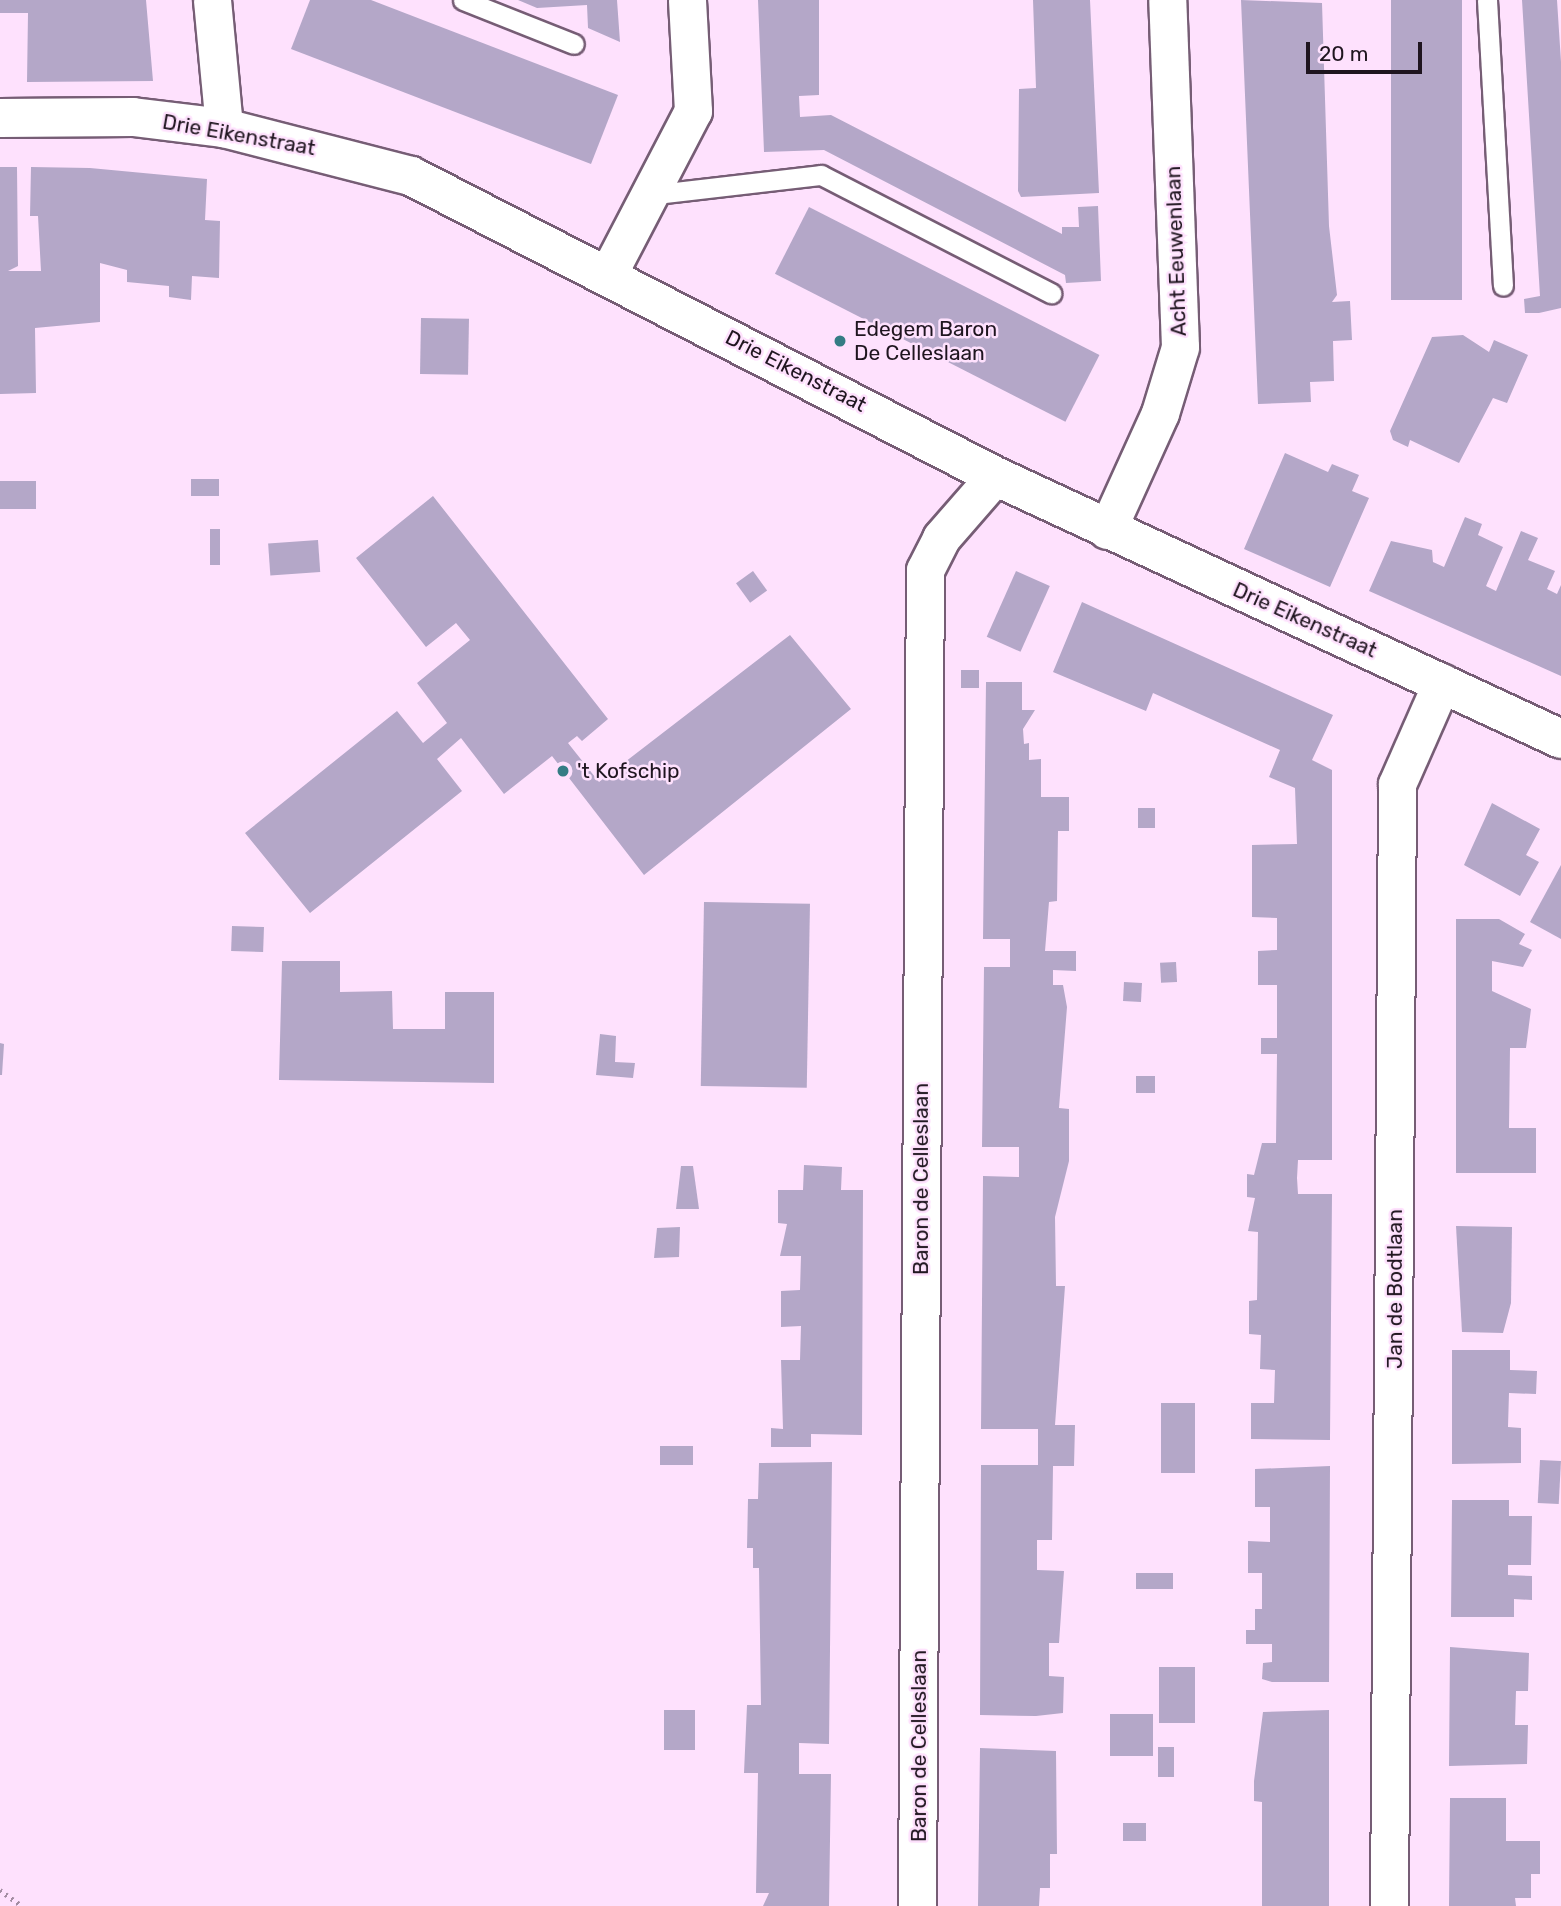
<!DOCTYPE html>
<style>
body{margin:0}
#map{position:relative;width:1561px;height:1906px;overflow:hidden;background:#fee1fd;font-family:Rubik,sans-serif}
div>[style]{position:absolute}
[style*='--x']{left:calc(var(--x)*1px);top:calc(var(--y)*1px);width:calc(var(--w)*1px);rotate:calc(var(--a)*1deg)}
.building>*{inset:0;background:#b4a7c8;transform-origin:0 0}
.path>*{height:4.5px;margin-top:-2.25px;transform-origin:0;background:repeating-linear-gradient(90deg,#a38da2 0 2px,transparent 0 7px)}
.roads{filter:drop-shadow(2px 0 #765d75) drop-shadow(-2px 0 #765d75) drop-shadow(0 2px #765d75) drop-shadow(0 -2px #765d75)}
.service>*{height:19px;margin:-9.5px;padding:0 9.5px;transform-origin:9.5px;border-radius:9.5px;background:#fff}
.minor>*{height:37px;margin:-18.5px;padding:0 18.5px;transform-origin:18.5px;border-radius:18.5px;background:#fff}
.tertiary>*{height:38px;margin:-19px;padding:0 19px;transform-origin:19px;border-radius:19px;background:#fff}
.dots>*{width:19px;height:19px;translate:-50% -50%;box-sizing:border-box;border:4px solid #fee1fd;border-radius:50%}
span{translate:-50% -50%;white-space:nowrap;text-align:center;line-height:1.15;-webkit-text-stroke:5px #fee1fd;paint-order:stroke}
.street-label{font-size:21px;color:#1f151f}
.poi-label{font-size:21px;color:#1f151f}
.left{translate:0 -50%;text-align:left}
.scale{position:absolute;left:1306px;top:42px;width:116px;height:32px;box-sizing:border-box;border:4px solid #1f151f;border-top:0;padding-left:9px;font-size:21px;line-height:24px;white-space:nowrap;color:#1f151f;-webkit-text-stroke:5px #fee1fd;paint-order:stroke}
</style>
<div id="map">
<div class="building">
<i style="clip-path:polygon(0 0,146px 0,153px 81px,27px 82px,28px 13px,0 13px)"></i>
<i style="clip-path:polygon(310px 0,371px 0,618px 95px,591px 164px,291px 49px)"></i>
<i style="clip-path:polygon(518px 0,617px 0,620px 42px,588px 28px,587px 5px,537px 8px)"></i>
<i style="clip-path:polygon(758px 0,819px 0,819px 95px,799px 96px,800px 117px,831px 115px,1062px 234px,1062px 227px,1079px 227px,1078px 207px,1098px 206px,1101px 281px,1066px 283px,1065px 275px,824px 150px,764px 152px)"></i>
<i style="clip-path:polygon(1033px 0,1090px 0,1099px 193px,1021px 197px,1018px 191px,1019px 89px,1036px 88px)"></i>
<i style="clip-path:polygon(1241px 0,1322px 3px,1329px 226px,1337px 295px,1332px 302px,1350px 301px,1352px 340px,1333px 341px,1334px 381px,1310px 382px,1311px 402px,1258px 404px)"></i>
<i style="left:1391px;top:0;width:71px;height:300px"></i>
<i style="clip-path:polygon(1522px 0,1557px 0,1561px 62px,1561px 308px,1539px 313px,1525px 313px,1524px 299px,1540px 296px)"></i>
<i style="clip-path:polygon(0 167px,17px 167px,18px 266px,8px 271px,41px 271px,38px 216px,30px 216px,31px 167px,90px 168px,207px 179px,205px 220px,220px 221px,219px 278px,192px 276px,191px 300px,169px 297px,169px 286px,127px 282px,127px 270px,100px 263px,100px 322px,35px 328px,36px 393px,0 394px)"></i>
<i style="left:809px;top:207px;width:326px;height:75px;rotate:27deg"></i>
<i style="left:421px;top:318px;width:48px;height:56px;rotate:1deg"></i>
<i style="clip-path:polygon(1463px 335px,1489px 352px,1494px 340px,1528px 355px,1507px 403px,1493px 398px,1459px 463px,1410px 440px,1408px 447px,1393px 440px,1390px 431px,1432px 337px)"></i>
<i style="clip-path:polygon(1285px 453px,1328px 472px,1332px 464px,1359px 475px,1352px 491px,1369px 498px,1330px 587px,1244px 549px)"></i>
<i style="left:191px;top:479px;width:28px;height:17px"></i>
<i style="left:36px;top:481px;width:28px;height:36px;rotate:90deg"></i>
<i style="clip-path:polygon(433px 496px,608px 719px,582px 741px,577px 736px,568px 743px,599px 782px,790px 635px,851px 709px,644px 875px,552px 756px,504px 794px,461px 738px,437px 759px,462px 791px,310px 913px,245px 833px,397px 711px,423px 743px,447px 723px,417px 683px,470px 640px,456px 623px,426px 647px,356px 558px)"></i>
<i style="clip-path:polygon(1465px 517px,1482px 524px,1478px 535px,1503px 547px,1486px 586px,1496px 591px,1521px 531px,1538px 538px,1528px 560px,1555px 571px,1547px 589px,1557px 594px,1561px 585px,1561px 676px,1369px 591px,1391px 541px,1432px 550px,1433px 562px,1444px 567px)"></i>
<i style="left:210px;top:529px;width:10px;height:36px"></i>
<i style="left:318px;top:540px;width:32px;height:50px;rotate:86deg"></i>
<i style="left:753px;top:571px;width:24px;height:21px;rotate:54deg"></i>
<i style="left:1016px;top:571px;width:37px;height:72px;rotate:24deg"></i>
<i style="clip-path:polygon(1082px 602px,1333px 715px,1312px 760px,1332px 770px,1332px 1160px,1298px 1160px,1297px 1178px,1298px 1194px,1332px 1194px,1330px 1440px,1251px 1439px,1251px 1403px,1274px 1403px,1275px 1370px,1260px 1369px,1261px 1335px,1249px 1334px,1249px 1301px,1257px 1300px,1258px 1232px,1248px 1231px,1255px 1198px,1247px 1197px,1247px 1174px,1254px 1175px,1262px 1143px,1276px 1143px,1277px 1054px,1261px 1054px,1261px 1038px,1277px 1038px,1277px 985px,1258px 985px,1258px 951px,1277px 950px,1277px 918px,1252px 917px,1252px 845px,1297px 844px,1295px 788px,1269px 777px,1280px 750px,1153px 693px,1146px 711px,1053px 672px)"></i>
<i style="left:961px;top:670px;width:18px;height:18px"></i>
<i style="clip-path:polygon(986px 682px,1022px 682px,1022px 710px,1035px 710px,1023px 729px,1024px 744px,1029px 743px,1029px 760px,1041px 759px,1041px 797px,1069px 797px,1069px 831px,1058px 831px,1057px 901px,1049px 902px,1045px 951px,1076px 951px,1076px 971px,1053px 970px,1053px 985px,1063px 985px,1067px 1007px,1059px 1108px,1069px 1109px,1069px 1161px,1055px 1217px,1056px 1286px,1065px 1286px,1055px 1425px,1075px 1425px,1074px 1466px,1053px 1466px,1052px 1540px,1037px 1540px,1037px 1570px,1064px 1571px,1059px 1643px,1049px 1643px,1049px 1676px,1064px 1677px,1063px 1713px,1036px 1716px,980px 1715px,981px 1465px,1038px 1465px,1038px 1429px,981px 1429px,983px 1176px,1019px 1177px,1019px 1147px,982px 1147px,984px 967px,1010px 967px,1010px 939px,983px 939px)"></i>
<i style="clip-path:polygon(1492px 803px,1540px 829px,1526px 855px,1539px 862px,1520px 896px,1464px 865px)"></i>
<i style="left:1155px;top:808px;width:20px;height:17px;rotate:90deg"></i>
<i style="clip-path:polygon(1561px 865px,1561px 939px,1530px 922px)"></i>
<i style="left:704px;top:902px;width:106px;height:184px;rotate:1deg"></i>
<i style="clip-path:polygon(1456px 919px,1499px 919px,1525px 934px,1519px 944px,1532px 950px,1523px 967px,1492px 961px,1492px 991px,1531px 1009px,1526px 1048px,1510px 1048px,1509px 1128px,1536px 1128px,1536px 1173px,1456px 1173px)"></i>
<i style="left:232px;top:926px;width:32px;height:25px;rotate:2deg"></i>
<i style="clip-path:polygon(282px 961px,340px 961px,340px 992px,392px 991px,393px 1029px,445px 1029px,445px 992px,494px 992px,494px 1083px,279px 1080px)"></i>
<i style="left:1176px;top:962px;width:20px;height:16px;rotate:87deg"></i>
<i style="left:1124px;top:982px;width:18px;height:19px;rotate:3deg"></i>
<i style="clip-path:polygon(600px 1034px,616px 1036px,615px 1062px,635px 1063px,633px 1078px,596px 1075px)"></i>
<i style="clip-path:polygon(0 1043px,4px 1044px,2px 1075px,0 1075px)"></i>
<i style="left:1136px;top:1076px;width:19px;height:17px"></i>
<i style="clip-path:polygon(804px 1165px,842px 1167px,841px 1190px,863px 1190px,862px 1435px,811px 1434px,811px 1447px,771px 1447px,771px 1428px,783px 1429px,781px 1360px,800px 1360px,801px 1326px,781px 1327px,781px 1291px,800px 1290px,801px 1256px,780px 1256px,787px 1224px,778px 1223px,778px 1190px,803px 1190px)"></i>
<i style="clip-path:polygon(681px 1166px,693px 1166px,699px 1209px,676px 1209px)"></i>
<i style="clip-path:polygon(1456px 1226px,1512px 1227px,1511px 1303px,1503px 1333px,1462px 1332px)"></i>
<i style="clip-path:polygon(680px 1227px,679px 1257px,654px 1258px,657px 1228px)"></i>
<i style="clip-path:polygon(1452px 1350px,1510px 1350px,1510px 1370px,1537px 1371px,1536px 1394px,1509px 1393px,1508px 1427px,1521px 1428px,1521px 1463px,1452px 1464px)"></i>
<i style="left:1161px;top:1403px;width:34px;height:70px"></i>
<i style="left:660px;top:1446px;width:33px;height:19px"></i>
<i style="left:1540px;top:1460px;width:21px;height:43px;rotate:3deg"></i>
<i style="clip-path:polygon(832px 1462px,829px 1744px,799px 1743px,799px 1774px,831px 1774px,829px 1906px,763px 1906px,769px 1893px,756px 1893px,758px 1773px,744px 1773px,747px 1705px,761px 1705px,759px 1568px,753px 1568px,753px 1548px,747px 1548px,748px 1499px,758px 1499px,759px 1463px)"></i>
<i style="clip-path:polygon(1330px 1466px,1329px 1682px,1272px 1682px,1262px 1679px,1263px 1663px,1272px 1662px,1272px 1644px,1246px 1644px,1246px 1630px,1255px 1630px,1255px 1609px,1262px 1609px,1262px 1573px,1248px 1573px,1248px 1541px,1270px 1542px,1270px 1507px,1255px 1507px,1255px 1469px)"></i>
<i style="clip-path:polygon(1452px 1500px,1509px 1500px,1509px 1516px,1532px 1516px,1531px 1565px,1508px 1565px,1508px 1575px,1532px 1576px,1532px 1600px,1514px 1599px,1514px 1617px,1451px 1617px)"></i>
<i style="left:1136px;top:1573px;width:37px;height:16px"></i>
<i style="clip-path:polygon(1450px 1647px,1529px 1653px,1528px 1691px,1516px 1691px,1515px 1725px,1528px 1725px,1527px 1764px,1449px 1766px)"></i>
<i style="left:1159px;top:1667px;width:36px;height:56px"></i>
<i style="left:664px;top:1710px;width:31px;height:40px"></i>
<i style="clip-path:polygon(1329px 1710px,1329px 1906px,1262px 1906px,1262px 1802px,1254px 1801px,1254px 1781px,1263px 1712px)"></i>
<i style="left:1110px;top:1714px;width:43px;height:42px"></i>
<i style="left:1158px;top:1747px;width:16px;height:30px"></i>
<i style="clip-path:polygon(980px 1748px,1056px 1751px,1057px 1854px,1050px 1854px,1050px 1888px,1040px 1888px,1039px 1906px,978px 1906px)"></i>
<i style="clip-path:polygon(1450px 1798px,1506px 1798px,1506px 1841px,1540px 1841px,1540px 1874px,1531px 1874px,1531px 1898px,1515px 1898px,1516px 1906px,1449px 1906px)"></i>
<i style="left:1123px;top:1823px;width:23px;height:18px"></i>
</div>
<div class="path">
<i style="--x:0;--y:1890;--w:27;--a:36"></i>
</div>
<div class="roads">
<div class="service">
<i style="--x:463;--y:0;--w:119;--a:21.6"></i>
<i style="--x:1487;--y:0;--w:286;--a:86.8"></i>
<i style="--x:648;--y:195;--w:174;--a:-6.6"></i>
<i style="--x:821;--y:175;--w:259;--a:27.2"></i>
</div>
<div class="minor">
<i style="--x:212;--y:0;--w:129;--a:84.6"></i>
<i style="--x:608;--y:274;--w:184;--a:-62.5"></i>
<i style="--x:693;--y:111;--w:111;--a:-93.1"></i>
<i style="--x:1107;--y:530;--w:128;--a:-65.6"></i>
<i style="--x:1160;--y:413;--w:69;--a:-73.1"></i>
<i style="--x:1180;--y:347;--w:347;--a:-92.1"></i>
<i style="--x:917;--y:1906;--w:1336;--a:-89.66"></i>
<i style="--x:925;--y:570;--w:36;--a:-63"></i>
<i style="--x:941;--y:538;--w:82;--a:-48.9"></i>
<i style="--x:1389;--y:1906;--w:1122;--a:-89.59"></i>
<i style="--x:1397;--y:784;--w:111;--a:-66.2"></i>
</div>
<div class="tertiary">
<i style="--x:0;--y:118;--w:133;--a:-0.4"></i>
<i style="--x:133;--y:117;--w:92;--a:6.9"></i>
<i style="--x:224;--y:128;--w:193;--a:14.4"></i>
<i style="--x:411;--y:176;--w:657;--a:27.19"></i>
<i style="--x:995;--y:476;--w:624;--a:24.92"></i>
</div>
</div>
<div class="dots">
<i style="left:840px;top:341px;background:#347c84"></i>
<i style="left:563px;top:771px;background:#347c84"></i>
</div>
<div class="street-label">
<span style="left:239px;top:135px;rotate:10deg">Drie Eikenstraat</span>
<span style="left:1176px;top:251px;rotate:-92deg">Acht Eeuwenlaan</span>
<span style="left:796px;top:371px;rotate:27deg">Drie Eikenstraat</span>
<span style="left:1305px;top:620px;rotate:24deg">Drie Eikenstraat</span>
<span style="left:921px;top:1179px;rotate:-90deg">Baron de Celleslaan</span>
<span style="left:1395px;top:1289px;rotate:-90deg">Jan de Bodtlaan</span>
<span style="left:919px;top:1746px;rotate:-90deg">Baron de Celleslaan</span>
</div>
<div class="poi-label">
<span class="left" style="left:854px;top:341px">Edegem Baron<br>De Celleslaan</span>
<span class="left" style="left:577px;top:771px">'t Kofschip</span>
</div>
<div class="scale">20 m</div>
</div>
